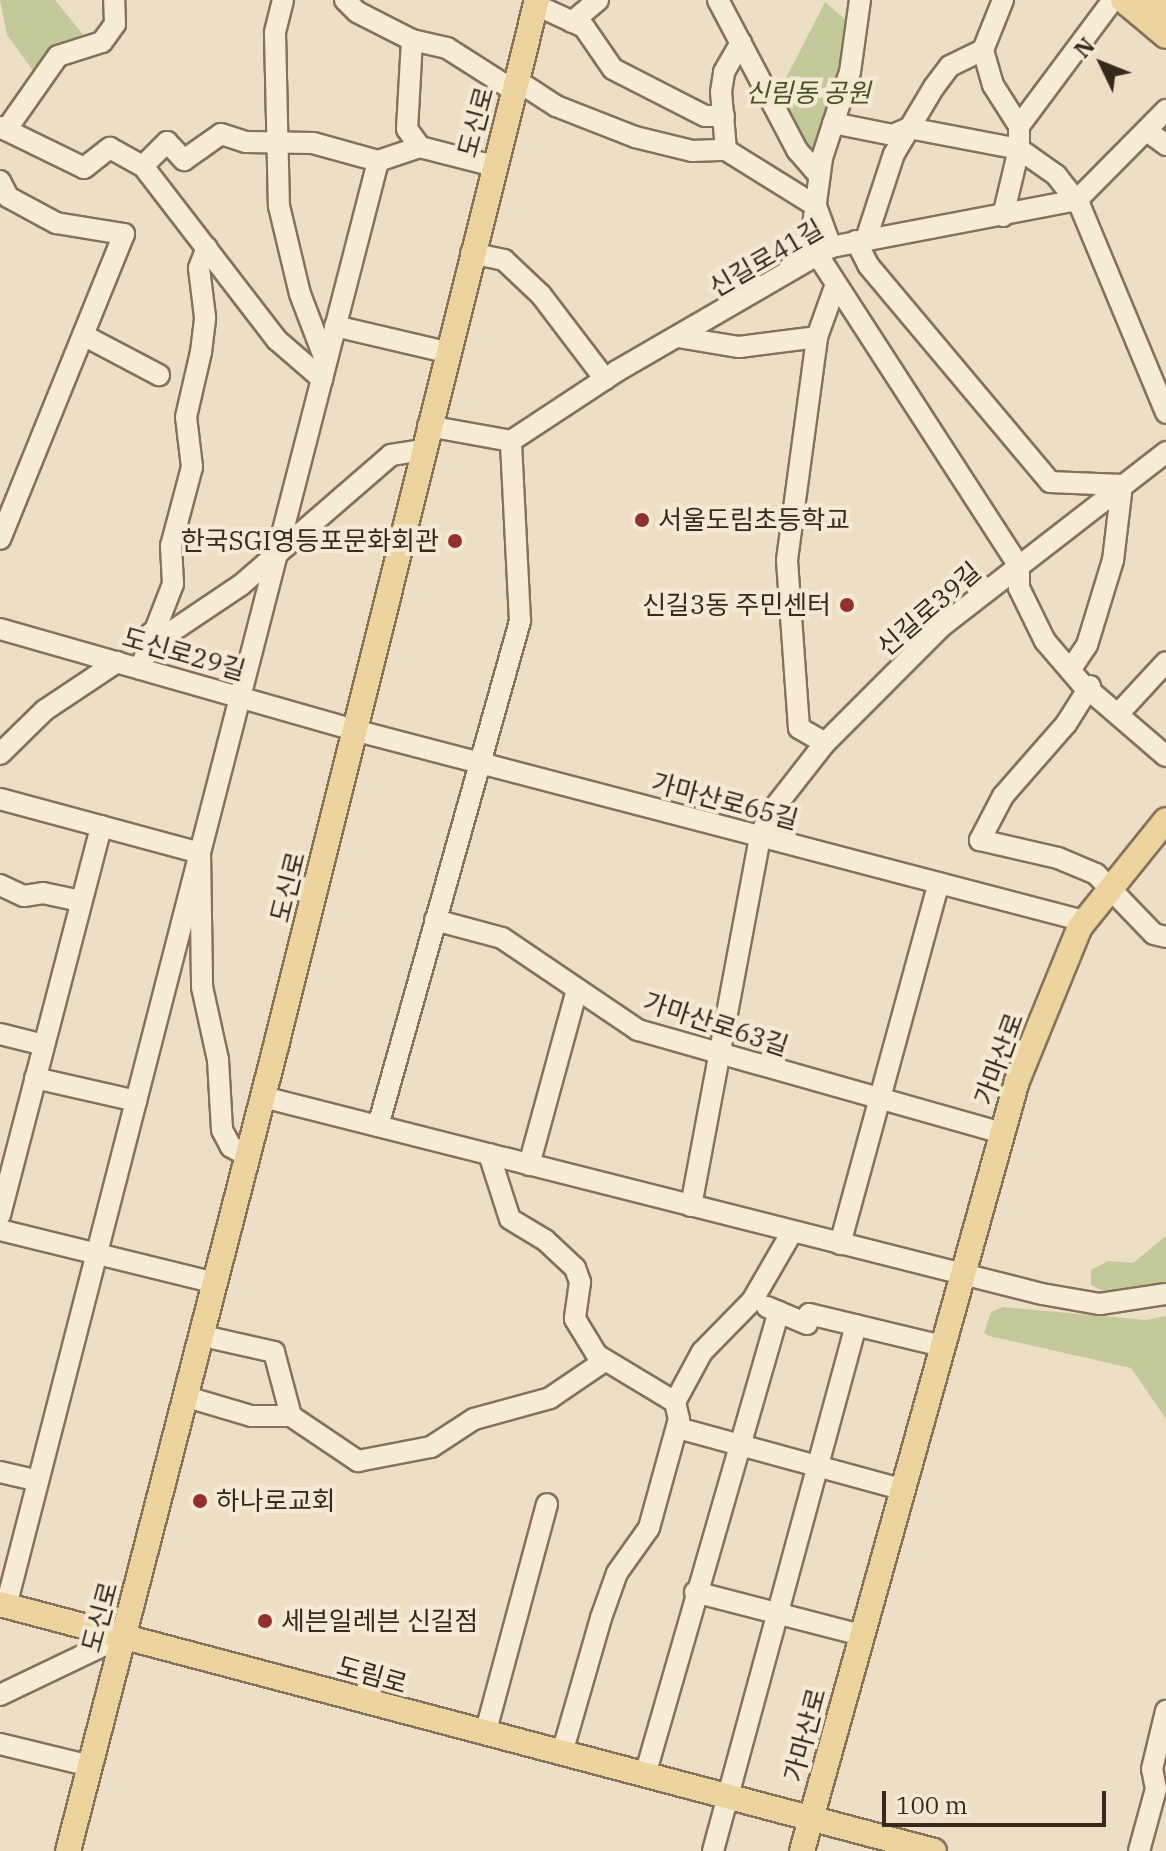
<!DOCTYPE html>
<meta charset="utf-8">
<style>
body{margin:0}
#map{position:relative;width:1166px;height:1851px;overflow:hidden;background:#ecdfc5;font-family:"IBM Plex Serif","Noto Sans KR",serif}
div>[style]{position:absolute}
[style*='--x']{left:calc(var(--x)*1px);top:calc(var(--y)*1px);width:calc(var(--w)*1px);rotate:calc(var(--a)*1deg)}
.green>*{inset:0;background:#c4c999}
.roads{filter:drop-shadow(2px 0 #86715c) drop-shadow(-2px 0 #86715c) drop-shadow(0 2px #86715c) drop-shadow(0 -2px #86715c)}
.minor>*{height:20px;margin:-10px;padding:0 10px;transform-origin:10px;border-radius:10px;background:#f7edd7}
.major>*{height:24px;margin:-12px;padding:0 12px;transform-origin:12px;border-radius:12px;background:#edd39e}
.dots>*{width:22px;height:22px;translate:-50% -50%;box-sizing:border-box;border:4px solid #f4ead4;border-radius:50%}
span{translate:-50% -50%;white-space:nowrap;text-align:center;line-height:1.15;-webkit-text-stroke:8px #f4ead4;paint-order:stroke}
.park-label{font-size:26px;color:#485227;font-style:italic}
.street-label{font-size:26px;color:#362a1f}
.poi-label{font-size:26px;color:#362a1f}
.left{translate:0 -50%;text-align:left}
.right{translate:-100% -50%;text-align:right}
.north{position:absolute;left:1062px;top:24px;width:80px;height:80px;-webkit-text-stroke:6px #f4ead4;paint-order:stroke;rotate:313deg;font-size:22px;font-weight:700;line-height:32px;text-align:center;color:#362a1f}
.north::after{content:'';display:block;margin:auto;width:28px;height:36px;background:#362a1f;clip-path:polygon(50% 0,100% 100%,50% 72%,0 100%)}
.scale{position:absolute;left:882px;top:1791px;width:224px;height:36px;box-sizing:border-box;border:4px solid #362a1f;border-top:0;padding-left:10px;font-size:24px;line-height:28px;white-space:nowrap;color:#362a1f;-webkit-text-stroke:6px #f4ead4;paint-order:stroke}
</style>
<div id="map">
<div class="green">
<i style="clip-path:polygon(0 0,55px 0,89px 42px,37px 76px,7px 35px)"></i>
<i style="clip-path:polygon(825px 2px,853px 26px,817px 167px,772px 93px,781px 88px)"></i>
<i style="clip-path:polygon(1166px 1236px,1166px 1285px,1110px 1294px,1091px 1285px,1091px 1270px,1108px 1261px,1133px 1263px)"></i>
<i style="clip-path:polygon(1003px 1307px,1146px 1320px,1166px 1316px,1166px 1419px,1131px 1368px,989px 1336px,984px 1333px,991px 1312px)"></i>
</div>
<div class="roads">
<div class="minor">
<i style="--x:283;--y:0;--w:34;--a:104"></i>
<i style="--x:275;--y:33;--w:173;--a:88.7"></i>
<i style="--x:279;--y:206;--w:90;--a:76.6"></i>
<i style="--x:300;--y:294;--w:73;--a:69.1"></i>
<i style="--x:345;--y:0;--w:17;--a:45"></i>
<i style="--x:357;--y:12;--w:62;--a:27"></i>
<i style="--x:412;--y:40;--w:36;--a:13"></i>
<i style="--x:447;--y:48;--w:78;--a:32.5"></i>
<i style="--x:718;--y:0;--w:170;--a:62.2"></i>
<i style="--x:797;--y:150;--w:33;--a:49"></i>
<i style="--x:536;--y:5;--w:53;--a:24.6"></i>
<i style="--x:584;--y:27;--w:51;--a:55.4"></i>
<i style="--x:613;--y:69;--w:103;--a:27.1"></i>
<i style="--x:705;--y:116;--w:19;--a:0"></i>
<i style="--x:572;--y:22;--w:34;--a:-40"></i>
<i style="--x:412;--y:40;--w:89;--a:93.2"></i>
<i style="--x:407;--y:129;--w:22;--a:54"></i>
<i style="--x:516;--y:80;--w:48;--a:33"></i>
<i style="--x:556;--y:106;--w:85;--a:21.4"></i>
<i style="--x:635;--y:137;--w:59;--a:13.8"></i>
<i style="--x:692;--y:151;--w:34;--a:-2"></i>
<i style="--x:726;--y:150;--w:106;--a:31.9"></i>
<i style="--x:816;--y:206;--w:44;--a:69.9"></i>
<i style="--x:833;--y:123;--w:61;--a:11.3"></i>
<i style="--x:893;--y:135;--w:17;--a:-24"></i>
<i style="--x:909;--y:128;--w:112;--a:10.8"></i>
<i style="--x:1019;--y:149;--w:45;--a:35.1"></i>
<i style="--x:1056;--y:175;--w:39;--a:52"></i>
<i style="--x:1080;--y:206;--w:224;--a:67.4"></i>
<i style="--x:1019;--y:126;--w:157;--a:-53.3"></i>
<i style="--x:0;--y:127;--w:93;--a:26"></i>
<i style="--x:84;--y:168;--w:33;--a:-38"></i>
<i style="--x:110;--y:148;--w:38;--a:29"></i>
<i style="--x:143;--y:166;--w:220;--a:52.4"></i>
<i style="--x:277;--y:340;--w:60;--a:40.9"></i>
<i style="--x:6;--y:130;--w:90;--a:-54.9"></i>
<i style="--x:58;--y:56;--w:46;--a:-17.7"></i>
<i style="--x:102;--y:42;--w:22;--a:-54"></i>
<i style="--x:115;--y:24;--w:24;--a:-92"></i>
<i style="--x:1147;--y:131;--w:24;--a:36"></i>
<i style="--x:726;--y:150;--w:58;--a:-94.9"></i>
<i style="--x:721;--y:92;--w:20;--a:-81"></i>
<i style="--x:724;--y:72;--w:34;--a:-60"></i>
<i style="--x:378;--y:161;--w:44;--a:-18.4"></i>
<i style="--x:420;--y:147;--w:76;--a:14.4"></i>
<i style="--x:143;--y:166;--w:34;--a:-45"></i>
<i style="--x:167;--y:142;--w:25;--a:47"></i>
<i style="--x:184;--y:160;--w:45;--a:-35.1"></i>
<i style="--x:221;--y:134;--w:26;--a:18"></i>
<i style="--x:246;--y:142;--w:67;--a:0.9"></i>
<i style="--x:313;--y:143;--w:67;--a:15.5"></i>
<i style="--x:0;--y:181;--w:18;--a:63"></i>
<i style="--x:8;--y:197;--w:55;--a:28.4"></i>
<i style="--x:56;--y:223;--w:69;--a:9.2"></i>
<i style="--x:124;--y:234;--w:329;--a:112.1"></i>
<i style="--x:1003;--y:216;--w:69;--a:-76.6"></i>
<i style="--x:1019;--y:149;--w:23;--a:-90"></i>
<i style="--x:1019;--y:126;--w:49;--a:-122.4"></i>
<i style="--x:993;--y:85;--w:36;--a:-106"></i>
<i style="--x:983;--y:50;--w:54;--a:-68.2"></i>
<i style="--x:866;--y:239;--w:89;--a:-71.8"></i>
<i style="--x:894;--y:154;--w:78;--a:-59.2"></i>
<i style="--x:934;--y:87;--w:26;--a:-53"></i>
<i style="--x:950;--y:66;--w:37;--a:-26"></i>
<i style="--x:856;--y:241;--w:27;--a:63"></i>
<i style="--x:868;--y:265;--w:283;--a:50"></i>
<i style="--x:1050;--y:482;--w:72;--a:2.4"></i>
<i style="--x:1122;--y:485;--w:76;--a:96.8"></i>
<i style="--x:1113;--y:560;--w:89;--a:107"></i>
<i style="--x:1087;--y:645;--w:30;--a:124"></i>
<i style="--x:471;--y:253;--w:34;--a:12"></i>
<i style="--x:504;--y:260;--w:51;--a:43.4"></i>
<i style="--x:541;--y:295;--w:106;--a:52.7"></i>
<i style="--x:817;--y:254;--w:372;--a:57.1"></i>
<i style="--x:1019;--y:566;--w:22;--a:90"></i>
<i style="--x:1019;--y:588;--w:59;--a:63.9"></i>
<i style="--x:1045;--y:641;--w:55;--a:49.4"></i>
<i style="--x:1081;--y:683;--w:112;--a:40.7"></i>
<i style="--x:789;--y:269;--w:43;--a:-57.4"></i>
<i style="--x:812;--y:233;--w:76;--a:-82.4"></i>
<i style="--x:822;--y:158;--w:90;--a:-72"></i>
<i style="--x:850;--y:72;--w:73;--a:-82.1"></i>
<i style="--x:335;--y:326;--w:114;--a:13.2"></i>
<i style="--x:83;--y:335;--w:86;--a:27.8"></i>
<i style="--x:678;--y:337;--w:62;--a:9.3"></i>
<i style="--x:739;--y:347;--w:79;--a:-7.3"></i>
<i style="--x:428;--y:426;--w:84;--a:10.2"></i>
<i style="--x:511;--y:441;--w:127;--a:-33.4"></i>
<i style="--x:617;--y:371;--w:247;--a:-30.1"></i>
<i style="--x:831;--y:247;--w:250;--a:-10.8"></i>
<i style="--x:1077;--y:200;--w:127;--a:-45.3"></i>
<i style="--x:0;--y:629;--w:368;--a:15.9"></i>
<i style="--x:354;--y:730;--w:755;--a:14.66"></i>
<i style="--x:151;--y:633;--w:20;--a:-3"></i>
<i style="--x:171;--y:632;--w:84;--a:-33.9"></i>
<i style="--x:241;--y:585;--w:198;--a:-40.9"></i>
<i style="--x:391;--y:455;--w:31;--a:-9"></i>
<i style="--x:140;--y:669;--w:91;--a:-68.8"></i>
<i style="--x:173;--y:584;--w:38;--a:-93"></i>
<i style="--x:171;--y:546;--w:82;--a:-75.1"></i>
<i style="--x:192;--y:467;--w:50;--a:-96.8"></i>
<i style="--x:186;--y:417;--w:67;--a:-77"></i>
<i style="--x:201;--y:352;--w:35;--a:-83"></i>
<i style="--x:205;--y:317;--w:49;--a:-97"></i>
<i style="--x:199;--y:268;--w:22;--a:-69"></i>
<i style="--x:1090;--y:686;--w:45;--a:122.3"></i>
<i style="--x:1066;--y:724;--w:96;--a:131.2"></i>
<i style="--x:1003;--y:796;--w:50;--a:117.6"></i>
<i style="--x:980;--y:840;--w:80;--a:13"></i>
<i style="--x:1058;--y:858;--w:41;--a:22.8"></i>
<i style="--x:1096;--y:874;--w:83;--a:46"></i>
<i style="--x:1154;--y:934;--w:12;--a:14"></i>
<i style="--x:1119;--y:713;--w:69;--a:-47.3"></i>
<i style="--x:825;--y:743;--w:30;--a:-150"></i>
<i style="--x:799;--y:728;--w:168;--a:-94.1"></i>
<i style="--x:787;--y:560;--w:225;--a:-82.3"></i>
<i style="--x:817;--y:337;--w:56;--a:-70.3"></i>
<i style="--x:0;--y:754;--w:63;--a:-44.4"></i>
<i style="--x:45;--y:710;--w:87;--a:-33.7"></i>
<i style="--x:0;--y:799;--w:207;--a:15.1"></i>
<i style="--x:200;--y:853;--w:134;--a:89.1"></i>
<i style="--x:202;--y:987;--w:75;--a:77.6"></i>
<i style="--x:218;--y:1060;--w:70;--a:86.7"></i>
<i style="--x:222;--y:1130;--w:19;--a:62"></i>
<i style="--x:231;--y:1147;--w:19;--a:28"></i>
<i style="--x:0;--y:885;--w:26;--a:25"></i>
<i style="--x:24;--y:896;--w:19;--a:-9"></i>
<i style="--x:43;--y:893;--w:39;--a:12"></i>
<i style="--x:435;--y:920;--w:69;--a:15"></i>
<i style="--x:502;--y:938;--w:164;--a:34.1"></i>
<i style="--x:638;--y:1030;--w:379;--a:15.8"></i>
<i style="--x:0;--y:1034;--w:45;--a:14"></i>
<i style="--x:35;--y:1078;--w:104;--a:12.8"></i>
<i style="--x:263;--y:1097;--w:804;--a:14.19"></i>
<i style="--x:1042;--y:1294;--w:59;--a:9.8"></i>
<i style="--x:1100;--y:1304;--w:67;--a:-8.6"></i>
<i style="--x:378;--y:1126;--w:525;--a:-74.29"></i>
<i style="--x:520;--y:621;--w:180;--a:-92.9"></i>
<i style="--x:489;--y:1154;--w:68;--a:72.1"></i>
<i style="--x:510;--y:1219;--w:41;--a:31"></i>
<i style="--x:545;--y:1240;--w:41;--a:43"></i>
<i style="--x:575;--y:1268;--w:15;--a:70"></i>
<i style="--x:580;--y:1282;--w:37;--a:98"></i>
<i style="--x:575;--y:1319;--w:42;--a:58.6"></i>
<i style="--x:597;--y:1355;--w:91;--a:31.1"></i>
<i style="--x:675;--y:1402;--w:17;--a:77"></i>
<i style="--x:679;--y:1419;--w:113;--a:105.4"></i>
<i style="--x:649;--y:1528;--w:55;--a:125.4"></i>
<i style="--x:617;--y:1573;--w:48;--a:109.6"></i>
<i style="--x:601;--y:1618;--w:141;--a:106.1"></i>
<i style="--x:529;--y:1165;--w:182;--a:-74.7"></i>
<i style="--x:691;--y:1206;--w:376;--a:-79.4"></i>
<i style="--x:760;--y:836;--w:26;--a:-65"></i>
<i style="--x:771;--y:812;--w:88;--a:-52"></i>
<i style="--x:825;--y:743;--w:165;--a:-45"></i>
<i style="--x:942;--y:626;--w:284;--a:-37.8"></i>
<i style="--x:0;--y:1215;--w:402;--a:-75.4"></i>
<i style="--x:0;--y:1230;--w:222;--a:13.8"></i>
<i style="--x:840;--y:1244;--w:374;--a:-74.7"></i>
<i style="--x:767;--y:1307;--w:43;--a:23"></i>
<i style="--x:807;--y:1324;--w:10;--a:-79"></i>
<i style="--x:809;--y:1314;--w:137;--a:13.5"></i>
<i style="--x:203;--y:1336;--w:73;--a:12.7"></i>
<i style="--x:274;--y:1352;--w:66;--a:75.1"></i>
<i style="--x:187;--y:1397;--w:67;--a:16.5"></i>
<i style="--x:251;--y:1416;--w:40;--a:0"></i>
<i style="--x:675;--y:1402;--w:57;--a:-61.6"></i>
<i style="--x:702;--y:1352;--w:71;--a:-45.6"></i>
<i style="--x:752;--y:1301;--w:80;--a:-59.9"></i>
<i style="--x:291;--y:1416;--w:81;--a:33.9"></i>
<i style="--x:358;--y:1461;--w:74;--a:-10.9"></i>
<i style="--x:431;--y:1447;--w:51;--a:-33.1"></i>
<i style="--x:474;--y:1419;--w:79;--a:-15.4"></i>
<i style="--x:550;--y:1398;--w:64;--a:-34.2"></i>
<i style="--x:678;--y:1428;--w:231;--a:15.3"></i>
<i style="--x:0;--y:1472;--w:39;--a:13"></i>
<i style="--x:695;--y:1592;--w:171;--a:14.5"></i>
<i style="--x:6;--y:1606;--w:1492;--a:-75.56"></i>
<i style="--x:0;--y:1695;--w:139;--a:-25.6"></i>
<i style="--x:485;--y:1734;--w:238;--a:-74.9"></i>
<i style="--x:0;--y:1744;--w:93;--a:13.7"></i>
<i style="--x:645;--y:1775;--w:482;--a:-73.9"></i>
<i style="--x:713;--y:1851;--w:545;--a:-74.79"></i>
<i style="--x:1139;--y:1851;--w:64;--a:-74.7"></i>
<i style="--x:1156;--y:1789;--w:20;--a:-101"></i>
<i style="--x:1152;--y:1769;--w:60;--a:-76.4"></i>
</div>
<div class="major">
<i style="--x:1123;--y:0;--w:56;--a:39.9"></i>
<i style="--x:1154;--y:0;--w:16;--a:40"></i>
<i style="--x:0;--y:1604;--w:966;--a:14.81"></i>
<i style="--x:68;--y:1851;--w:836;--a:-75.51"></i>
<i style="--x:277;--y:1042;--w:1074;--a:-75.99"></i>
<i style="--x:802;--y:1851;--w:799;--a:-74.4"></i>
<i style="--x:1017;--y:1081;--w:166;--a:-67.8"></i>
<i style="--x:1080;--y:927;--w:137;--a:-51.2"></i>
</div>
</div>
<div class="dots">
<i style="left:642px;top:520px;background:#912f31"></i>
<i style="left:455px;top:541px;background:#912f31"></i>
<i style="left:847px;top:605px;background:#912f31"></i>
<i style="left:200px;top:1501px;background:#912f31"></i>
<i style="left:265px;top:1621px;background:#912f31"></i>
</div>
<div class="park-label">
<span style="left:808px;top:93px">신림동 공원</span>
</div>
<div class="street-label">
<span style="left:476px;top:122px;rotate:-75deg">도신로</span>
<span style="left:766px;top:258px;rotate:-30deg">신길로41길</span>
<span style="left:929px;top:609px;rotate:-41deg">신길로39길</span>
<span style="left:184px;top:654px;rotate:16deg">도신로29길</span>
<span style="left:725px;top:801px;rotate:15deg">가마산로65길</span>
<span style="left:288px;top:887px;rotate:-76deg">도신로</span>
<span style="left:716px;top:1024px;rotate:18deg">가마산로63길</span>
<span style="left:999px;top:1059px;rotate:-70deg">가마산로</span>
<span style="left:100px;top:1617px;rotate:-75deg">도신로</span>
<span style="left:372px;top:1675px;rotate:16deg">도림로</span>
<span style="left:805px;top:1735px;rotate:-75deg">가마산로</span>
</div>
<div class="poi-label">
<span class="left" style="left:658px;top:520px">서울도림초등학교</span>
<span class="right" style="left:439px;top:541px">한국SGI영등포문화회관</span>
<span class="right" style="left:831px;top:605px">신길3동 주민센터</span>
<span class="left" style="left:216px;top:1501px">하나로교회</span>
<span class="left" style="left:281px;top:1621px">세븐일레븐 신길점</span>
</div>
<div class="north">N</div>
<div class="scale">100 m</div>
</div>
